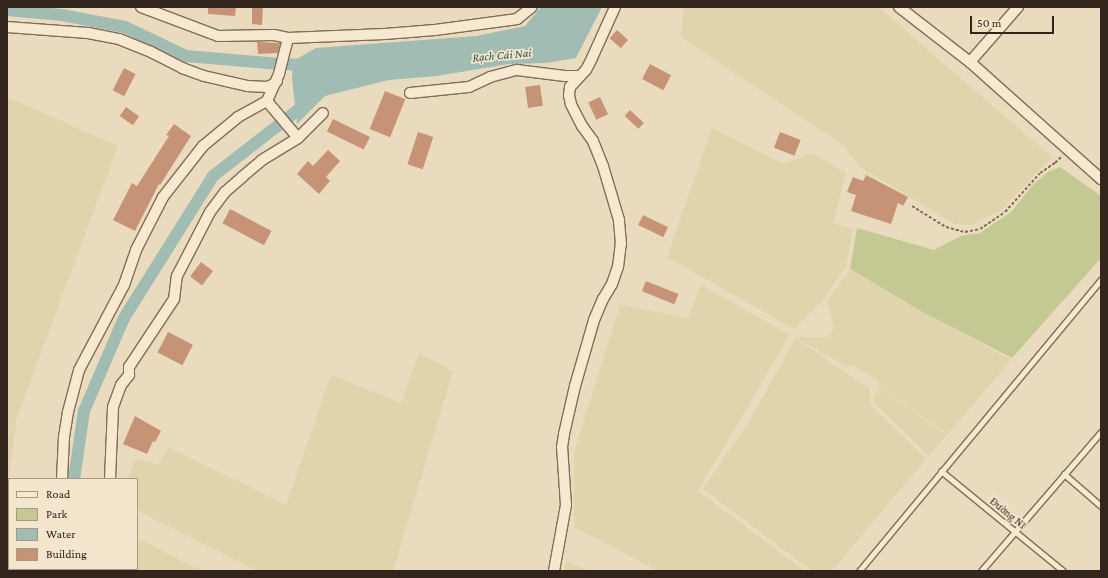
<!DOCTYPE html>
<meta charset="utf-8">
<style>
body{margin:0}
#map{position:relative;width:1108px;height:578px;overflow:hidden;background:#ebdbbe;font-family:"Crimson Pro",serif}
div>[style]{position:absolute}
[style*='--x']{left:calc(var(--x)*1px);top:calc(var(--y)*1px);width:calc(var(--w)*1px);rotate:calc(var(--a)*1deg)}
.farmland>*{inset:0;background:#e0d4ac}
.green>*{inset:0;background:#c4c893}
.water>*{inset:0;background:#a1bcb3}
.canal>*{height:12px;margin:-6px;padding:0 6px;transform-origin:6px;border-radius:6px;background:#a1bcb3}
.building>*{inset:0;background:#c79376;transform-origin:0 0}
.path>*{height:2px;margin-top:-1px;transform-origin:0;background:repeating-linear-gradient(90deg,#826c58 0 3px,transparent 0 5px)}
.roads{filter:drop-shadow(1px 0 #826c58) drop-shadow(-1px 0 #826c58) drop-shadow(0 1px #826c58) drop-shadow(0 -1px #826c58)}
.lane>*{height:5px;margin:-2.5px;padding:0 2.5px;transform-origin:2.5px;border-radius:2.5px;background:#f6e9d0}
.street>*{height:10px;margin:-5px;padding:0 5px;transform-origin:5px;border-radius:5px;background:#f6e9d0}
span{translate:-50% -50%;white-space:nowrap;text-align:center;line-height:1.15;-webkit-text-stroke:3.5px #f3e6cd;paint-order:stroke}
.street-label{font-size:11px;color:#32251c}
.water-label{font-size:12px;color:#2c514d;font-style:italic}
.frame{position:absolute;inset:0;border:8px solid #32251c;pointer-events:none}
.legend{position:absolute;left:8px;top:478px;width:130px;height:92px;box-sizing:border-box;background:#f3e6cd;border:1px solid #a69986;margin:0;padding:5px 7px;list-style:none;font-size:12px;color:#32251c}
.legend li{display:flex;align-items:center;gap:8px;height:20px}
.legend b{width:20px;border:1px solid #a69986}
.scale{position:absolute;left:970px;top:16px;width:84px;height:18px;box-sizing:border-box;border:2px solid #32251c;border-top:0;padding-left:5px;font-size:12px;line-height:14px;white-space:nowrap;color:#32251c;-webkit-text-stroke:3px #f3e6cd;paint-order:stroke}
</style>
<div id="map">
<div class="farmland">
<i style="clip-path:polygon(684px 7px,878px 7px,1052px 157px,1000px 211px,972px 225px,955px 224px,861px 168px,841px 143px,729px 70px,681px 37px)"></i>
<i style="clip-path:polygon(7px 97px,118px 146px,17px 417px,7px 489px)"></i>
<i style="clip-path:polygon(712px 128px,784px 164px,812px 153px,846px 173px,833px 223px,853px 230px,846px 267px,823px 300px,794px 329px,667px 257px)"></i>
<i style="clip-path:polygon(850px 270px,1011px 360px,948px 434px,878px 386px,877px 380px,852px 365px,847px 367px,795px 337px,829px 337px,834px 327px,827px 300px)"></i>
<i style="clip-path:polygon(701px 285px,790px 335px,698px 491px,805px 571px,658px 571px,574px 527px,574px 452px,620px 305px,688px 318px)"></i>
<i style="clip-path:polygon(795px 338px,870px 389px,871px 406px,926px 459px,832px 571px,812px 571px,703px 489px,752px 417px)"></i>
<i style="clip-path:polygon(419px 354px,453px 371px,393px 571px,257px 571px,137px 510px,137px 479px,128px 479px,136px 459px,158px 465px,168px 447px,286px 505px,331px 375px,401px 403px)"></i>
<i style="clip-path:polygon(880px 388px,947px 435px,929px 456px,877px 405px,873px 403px,874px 397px)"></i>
<i style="clip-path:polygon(140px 539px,202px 571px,120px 571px,121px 569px,137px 569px,137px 543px)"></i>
<i style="clip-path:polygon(566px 561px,590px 571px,564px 571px)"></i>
</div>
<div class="green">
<i style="clip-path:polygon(1060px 167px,1101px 196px,1101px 258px,1012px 358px,923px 312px,850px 269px,857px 228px,934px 250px,961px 236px,980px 233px,1011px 212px,1033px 185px,1048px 172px)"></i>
</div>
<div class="water">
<i style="clip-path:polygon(541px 7px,602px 7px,576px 58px,546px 63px,509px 64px,437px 76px,389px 80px,325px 96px,297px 124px,292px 78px,293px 61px,316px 48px,476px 36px,525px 26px)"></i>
</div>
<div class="canal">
<i style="--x:7;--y:10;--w:55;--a:5.2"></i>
<i style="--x:62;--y:15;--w:64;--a:10.8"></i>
<i style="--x:125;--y:27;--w:68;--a:25.4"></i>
<i style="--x:186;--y:56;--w:93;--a:4.9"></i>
<i style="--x:279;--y:64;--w:30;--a:2"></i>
<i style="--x:74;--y:479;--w:69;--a:-81.6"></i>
<i style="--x:84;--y:411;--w:101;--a:-66.7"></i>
<i style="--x:124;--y:318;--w:168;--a:-57.9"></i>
<i style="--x:213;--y:176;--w:119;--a:-37.8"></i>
<i style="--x:40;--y:571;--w:2;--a:-63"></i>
</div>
<div class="building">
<i style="clip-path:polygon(208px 7px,236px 7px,235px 16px,208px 14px)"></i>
<i style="clip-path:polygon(252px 7px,263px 7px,262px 25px,252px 24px)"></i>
<i style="left:617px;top:30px;width:15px;height:11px;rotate:42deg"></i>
<i style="clip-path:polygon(257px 42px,280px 43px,278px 53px,258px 54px)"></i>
<i style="left:650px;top:64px;width:24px;height:17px;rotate:28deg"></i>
<i style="left:124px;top:68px;width:13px;height:25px;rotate:27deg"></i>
<i style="left:540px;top:85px;width:21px;height:15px;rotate:82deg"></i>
<i style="left:385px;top:91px;width:22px;height:41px;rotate:22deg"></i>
<i style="left:600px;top:97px;width:19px;height:13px;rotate:65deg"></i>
<i style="left:126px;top:107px;width:16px;height:11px;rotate:35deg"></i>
<i style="left:630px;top:110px;width:19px;height:8px;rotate:43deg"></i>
<i style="left:333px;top:119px;width:41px;height:14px;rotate:26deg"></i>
<i style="clip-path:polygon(174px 124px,191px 136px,160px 185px,159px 184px,135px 231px,113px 220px,132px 183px,137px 186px,169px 136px,166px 135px)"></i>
<i style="left:418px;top:132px;width:16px;height:34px;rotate:18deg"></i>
<i style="left:780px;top:132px;width:22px;height:17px;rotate:21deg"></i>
<i style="clip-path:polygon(328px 150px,340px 161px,326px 177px,330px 181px,319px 194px,297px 174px,308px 161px,313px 166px)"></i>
<i style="clip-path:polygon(866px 175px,908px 197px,903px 206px,898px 203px,891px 224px,851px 211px,856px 195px,847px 192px,853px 177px,863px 181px)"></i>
<i style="left:230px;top:209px;width:47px;height:16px;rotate:28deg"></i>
<i style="left:643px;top:215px;width:28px;height:11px;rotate:26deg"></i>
<i style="left:201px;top:262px;width:15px;height:18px;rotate:37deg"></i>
<i style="left:646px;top:281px;width:35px;height:11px;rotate:22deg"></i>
<i style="left:168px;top:332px;width:28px;height:23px;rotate:27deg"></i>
<i style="clip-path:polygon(135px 416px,161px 431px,155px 442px,153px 441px,147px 454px,123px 444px)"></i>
</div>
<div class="path">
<i style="--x:912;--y:206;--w:40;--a:32"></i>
<i style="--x:946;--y:227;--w:20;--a:15"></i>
<i style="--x:965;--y:232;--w:15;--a:-11"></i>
<i style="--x:980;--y:229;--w:30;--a:-34"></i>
<i style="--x:1005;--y:212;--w:52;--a:-48.1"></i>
<i style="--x:1040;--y:173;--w:18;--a:-34"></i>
<i style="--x:1055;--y:163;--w:10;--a:-45"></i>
</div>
<div class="roads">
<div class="lane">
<i style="--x:941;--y:471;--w:158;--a:39.3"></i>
<i style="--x:1064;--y:474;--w:49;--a:40.9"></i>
<i style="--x:859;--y:571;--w:379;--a:-50.3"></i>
<i style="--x:981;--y:571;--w:184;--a:-49.2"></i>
</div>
<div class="street">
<i style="--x:141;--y:7;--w:82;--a:20.6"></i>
<i style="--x:218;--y:36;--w:56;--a:-1"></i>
<i style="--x:274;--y:35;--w:14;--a:12"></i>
<i style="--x:288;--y:38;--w:97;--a:-2.4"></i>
<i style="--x:385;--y:34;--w:50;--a:-4.6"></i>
<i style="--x:435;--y:30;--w:83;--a:-7.6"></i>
<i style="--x:517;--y:19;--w:19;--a:-39"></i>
<i style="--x:899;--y:7;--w:90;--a:37.8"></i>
<i style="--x:970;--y:62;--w:176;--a:41.8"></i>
<i style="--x:7;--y:27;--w:81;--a:4.2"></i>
<i style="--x:88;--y:33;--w:32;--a:11"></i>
<i style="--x:119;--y:39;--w:35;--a:22"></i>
<i style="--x:151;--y:52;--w:35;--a:27"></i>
<i style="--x:182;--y:68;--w:23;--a:20"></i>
<i style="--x:204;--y:76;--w:44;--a:13.1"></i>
<i style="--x:247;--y:86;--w:20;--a:3"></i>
<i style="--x:267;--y:87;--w:8;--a:-23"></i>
<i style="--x:274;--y:84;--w:4;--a:-45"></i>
<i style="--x:288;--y:38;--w:37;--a:104"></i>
<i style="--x:279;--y:74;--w:30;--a:114"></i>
<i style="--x:267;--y:101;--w:48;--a:50"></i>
<i style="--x:970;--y:62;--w:73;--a:-48.9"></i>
<i style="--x:410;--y:93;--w:59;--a:-5.8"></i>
<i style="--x:469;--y:87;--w:23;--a:-25"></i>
<i style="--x:490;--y:77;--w:28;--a:-15"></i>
<i style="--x:517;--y:70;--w:48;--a:7.1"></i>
<i style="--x:565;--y:76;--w:14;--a:0"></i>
<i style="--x:62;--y:479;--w:42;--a:-87.3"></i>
<i style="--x:64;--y:437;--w:25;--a:-81"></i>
<i style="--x:68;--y:412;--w:43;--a:-75.3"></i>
<i style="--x:79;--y:370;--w:96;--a:-62.1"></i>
<i style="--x:124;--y:285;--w:37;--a:-71"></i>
<i style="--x:136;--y:250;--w:59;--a:-63"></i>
<i style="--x:163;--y:197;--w:65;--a:-51.9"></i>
<i style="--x:203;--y:146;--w:45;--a:-39.6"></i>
<i style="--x:238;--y:117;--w:33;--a:-29"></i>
<i style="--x:110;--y:479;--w:72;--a:-87.6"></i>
<i style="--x:113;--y:407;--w:23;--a:-70"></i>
<i style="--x:121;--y:385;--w:13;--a:-51"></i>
<i style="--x:129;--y:375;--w:8;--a:-90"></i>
<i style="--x:129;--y:367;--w:82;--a:-56.5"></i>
<i style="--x:174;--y:299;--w:23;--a:-83"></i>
<i style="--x:177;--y:276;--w:72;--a:-62.7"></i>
<i style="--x:210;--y:212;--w:25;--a:-53"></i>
<i style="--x:225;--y:192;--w:23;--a:-41"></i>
<i style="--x:242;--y:177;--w:26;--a:-40"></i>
<i style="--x:262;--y:160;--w:42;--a:-31.4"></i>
<i style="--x:298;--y:138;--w:35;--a:-45"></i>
<i style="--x:10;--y:571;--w:2;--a:-63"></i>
<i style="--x:63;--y:571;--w:3;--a:-45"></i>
<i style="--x:554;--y:571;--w:67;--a:-79.7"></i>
<i style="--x:566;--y:505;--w:58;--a:-93.9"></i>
<i style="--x:562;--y:447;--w:13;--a:-81"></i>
<i style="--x:564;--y:434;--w:49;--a:-77.1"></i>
<i style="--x:575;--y:386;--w:69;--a:-73.9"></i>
<i style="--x:594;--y:320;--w:23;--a:-67"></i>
<i style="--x:603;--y:299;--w:17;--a:-59"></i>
<i style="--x:612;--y:284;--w:18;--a:-71"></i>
<i style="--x:618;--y:267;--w:23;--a:-83"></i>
<i style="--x:621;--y:244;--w:24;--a:-95"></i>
<i style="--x:619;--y:220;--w:56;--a:-106.5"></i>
<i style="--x:603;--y:166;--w:27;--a:-112"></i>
<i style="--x:593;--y:141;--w:19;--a:-126"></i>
<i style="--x:582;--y:126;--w:25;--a:-117"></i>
<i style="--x:571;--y:104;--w:9;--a:-103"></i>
<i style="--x:569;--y:95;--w:8;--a:-83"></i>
<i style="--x:570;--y:87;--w:23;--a:-47"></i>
<i style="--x:586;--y:70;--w:13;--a:-63"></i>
<i style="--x:592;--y:58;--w:56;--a:-65.7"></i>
</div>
</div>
<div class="street-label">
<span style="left:1008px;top:513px;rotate:39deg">Đường N1</span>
</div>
<div class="water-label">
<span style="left:502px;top:56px;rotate:-5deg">Rạch Cái Nai</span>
</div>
<div class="frame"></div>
<ul class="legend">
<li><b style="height:5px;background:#f6e9d0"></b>Road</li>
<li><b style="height:11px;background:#c4c893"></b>Park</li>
<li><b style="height:11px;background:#a1bcb3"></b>Water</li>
<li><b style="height:11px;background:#c79376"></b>Building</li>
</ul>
<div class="scale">50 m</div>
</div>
